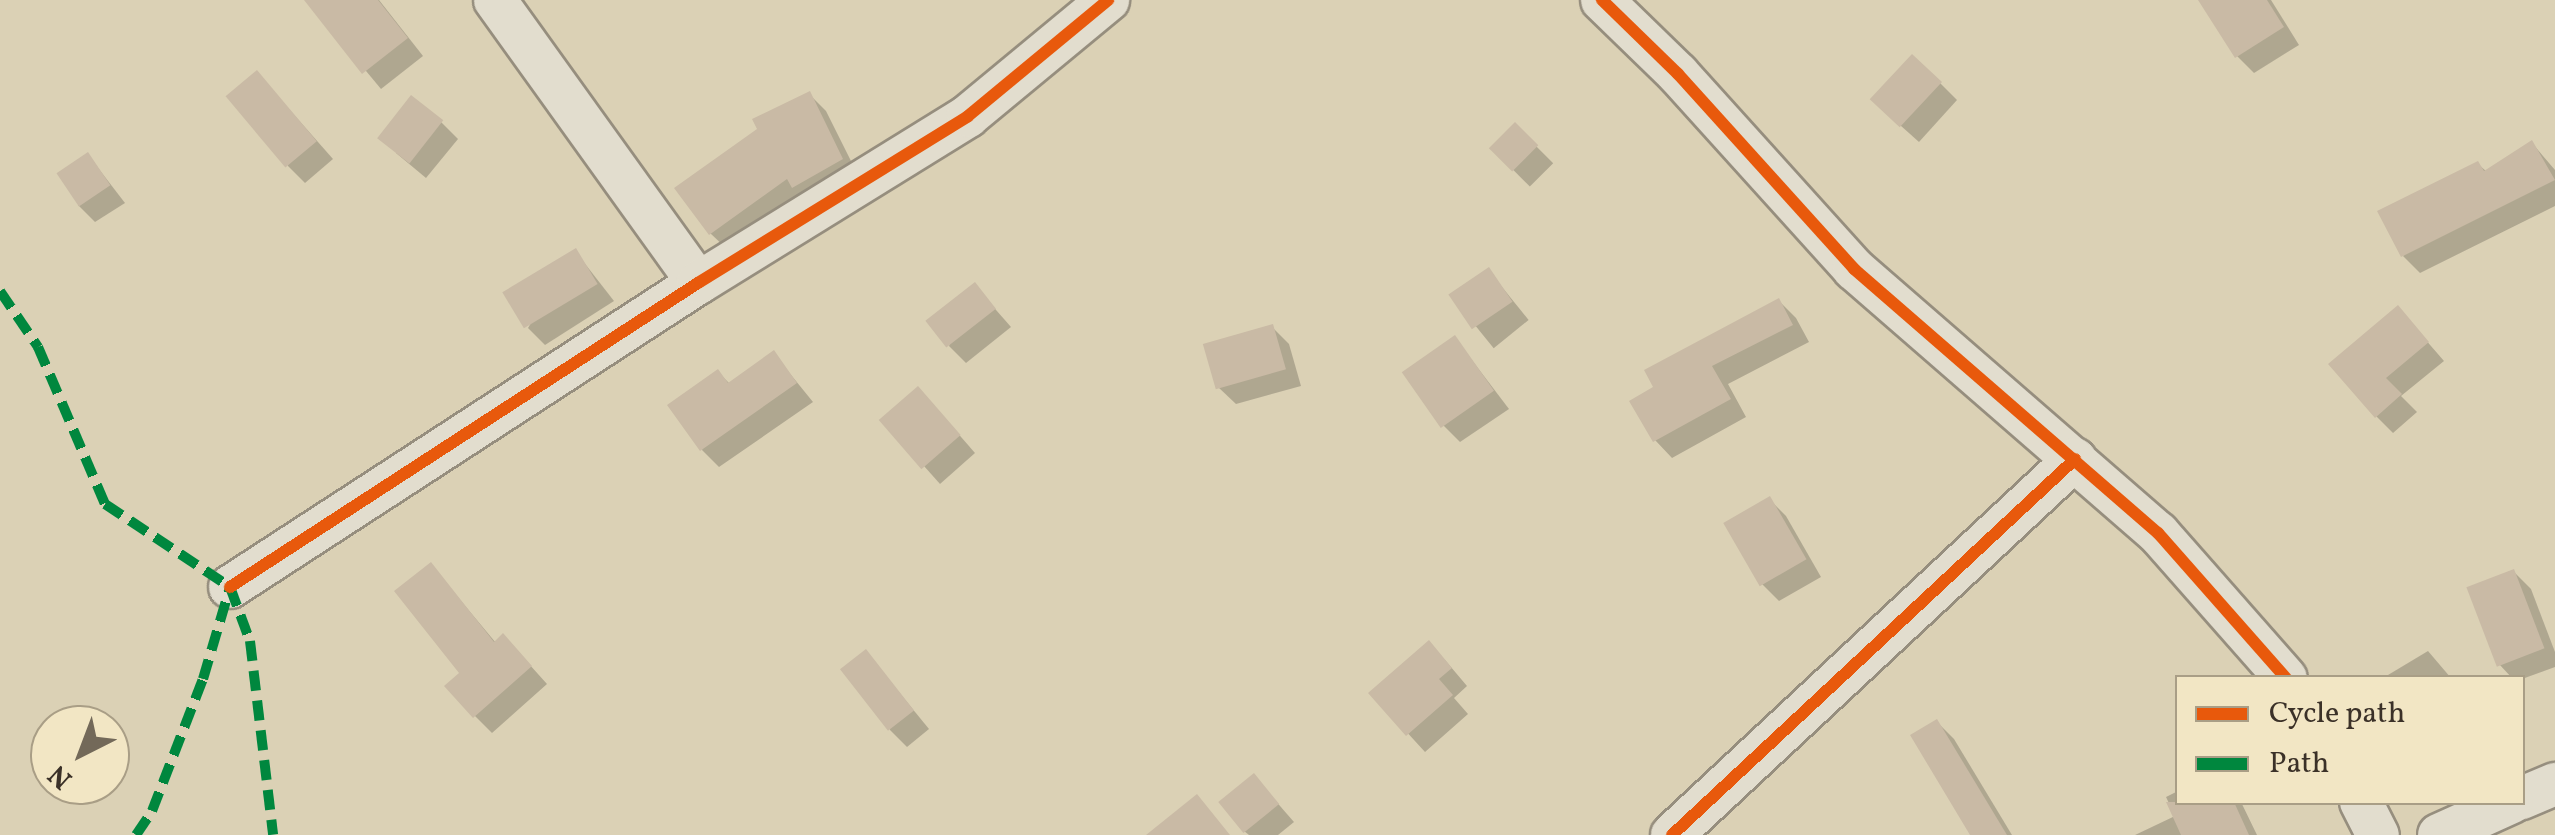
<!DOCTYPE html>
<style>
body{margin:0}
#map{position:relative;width:2555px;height:835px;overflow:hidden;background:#dbd1b5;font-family:Vollkorn,serif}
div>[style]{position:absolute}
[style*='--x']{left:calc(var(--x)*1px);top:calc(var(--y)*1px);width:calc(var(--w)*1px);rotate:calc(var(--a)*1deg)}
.shadow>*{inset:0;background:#0003;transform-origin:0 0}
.building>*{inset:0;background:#c9baa5;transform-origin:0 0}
.roads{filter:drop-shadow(2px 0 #968e7e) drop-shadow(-2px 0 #968e7e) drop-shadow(0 2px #968e7e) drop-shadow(0 -2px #968e7e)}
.minor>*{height:42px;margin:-21px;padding:0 21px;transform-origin:21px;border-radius:21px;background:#e2ddce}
.quiet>*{height:10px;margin-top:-5px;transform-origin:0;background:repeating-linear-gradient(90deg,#00873e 0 20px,transparent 0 30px)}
.cycleway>*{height:12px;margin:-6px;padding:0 6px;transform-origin:6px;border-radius:6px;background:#e8590c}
span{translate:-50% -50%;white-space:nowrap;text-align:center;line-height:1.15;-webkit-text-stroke:10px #f2e6c4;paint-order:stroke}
.legend{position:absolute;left:2175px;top:675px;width:350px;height:130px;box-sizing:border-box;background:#f2e6c4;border:2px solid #a99e86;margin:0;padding:12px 18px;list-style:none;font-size:30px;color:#3b3128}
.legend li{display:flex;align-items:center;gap:20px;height:50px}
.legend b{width:50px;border:2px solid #a99e86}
.north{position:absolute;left:30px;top:705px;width:100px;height:100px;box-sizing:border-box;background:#f2e6c4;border:2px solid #a99e86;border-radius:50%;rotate:222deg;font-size:28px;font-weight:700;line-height:40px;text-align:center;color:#3b3128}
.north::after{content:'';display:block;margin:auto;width:35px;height:45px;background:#736959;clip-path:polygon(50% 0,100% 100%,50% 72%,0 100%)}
</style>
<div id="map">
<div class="shadow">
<i style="clip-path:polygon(307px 0,379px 0,423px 56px,381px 89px)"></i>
<i style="clip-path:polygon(2201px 0,2271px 0,2299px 45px,2254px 73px,2237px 56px)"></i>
<i style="clip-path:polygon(1940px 83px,1957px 100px,1919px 142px,1891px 117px)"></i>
<i style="clip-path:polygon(273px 91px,333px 159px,305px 183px,288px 166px)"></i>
<i style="clip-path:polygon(809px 94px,826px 111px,859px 177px,728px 250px,710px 233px)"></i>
<i style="clip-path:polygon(441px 122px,458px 139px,426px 178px,396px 153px)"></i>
<i style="left:1515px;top:125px;width:54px;height:33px;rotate:45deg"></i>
<i style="clip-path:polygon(2532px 143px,2555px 170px,2555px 206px,2420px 273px,2403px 256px,2478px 164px,2487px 172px)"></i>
<i style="clip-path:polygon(88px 155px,125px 203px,95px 222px,78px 205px)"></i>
<i style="clip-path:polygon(575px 251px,614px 301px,545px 345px,528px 328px)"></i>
<i style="left:1489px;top:271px;width:63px;height:45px;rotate:51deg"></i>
<i style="clip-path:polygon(975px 286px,1011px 327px,966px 363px,949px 346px)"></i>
<i style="clip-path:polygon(1779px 301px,1796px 318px,1809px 342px,1728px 384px,1746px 417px,1672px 458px,1655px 440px,1632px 402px)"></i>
<i style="clip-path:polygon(2398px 308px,2444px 361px,2401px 396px,2417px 412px,2393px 433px,2376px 416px)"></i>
<i style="clip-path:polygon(1272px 327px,1289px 344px,1301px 386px,1236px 404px,1218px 387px)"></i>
<i style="clip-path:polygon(1455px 338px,1509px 409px,1460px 442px,1443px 425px)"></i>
<i style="clip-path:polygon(774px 354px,813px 402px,719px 467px,702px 450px,718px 372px,730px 384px)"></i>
<i style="clip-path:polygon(935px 407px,975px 453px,940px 484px,883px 420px)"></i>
<i style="clip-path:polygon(1769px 499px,1786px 516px,1821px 577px,1779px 601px,1762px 584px)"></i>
<i style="clip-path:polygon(431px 565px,496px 643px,520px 654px,547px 684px,492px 733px,475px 716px)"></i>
<i style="clip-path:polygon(2514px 572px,2531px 589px,2555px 652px,2555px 667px,2522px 679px,2512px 678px,2499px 664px)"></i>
<i style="clip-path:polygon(2428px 651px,2451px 678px,2383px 678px)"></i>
<i style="clip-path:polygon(866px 652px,929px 729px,907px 747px,890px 730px)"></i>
<i style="clip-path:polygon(1445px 660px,1467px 686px,1454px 698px,1468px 714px,1425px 752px,1371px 693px)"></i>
<i style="clip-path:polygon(1937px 722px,1954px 739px,2012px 835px,1973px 835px)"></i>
<i style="clip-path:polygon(1254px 776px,1294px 822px,1278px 835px,1249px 835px,1244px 831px)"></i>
<i style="clip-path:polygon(2178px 791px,2178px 802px,2241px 802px,2257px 835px,2135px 835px,2175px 816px,2166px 797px)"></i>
</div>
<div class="building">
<i style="clip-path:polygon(304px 0,378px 0,408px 38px,362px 74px)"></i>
<i style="clip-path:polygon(2198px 0,2267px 0,2284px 27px,2235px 58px)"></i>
<i style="left:1912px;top:54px;width:41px;height:62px;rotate:43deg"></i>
<i style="left:257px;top:70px;width:93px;height:41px;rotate:50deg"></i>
<i style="clip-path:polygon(810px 91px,843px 159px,792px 188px,787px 179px,709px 235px,674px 188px,757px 129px,752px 119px)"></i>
<i style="left:411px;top:95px;width:41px;height:55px;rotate:38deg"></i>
<i style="left:1515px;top:122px;width:33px;height:37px;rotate:45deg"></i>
<i style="clip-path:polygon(2532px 140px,2555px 180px,2401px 257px,2377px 211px,2478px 161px,2484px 171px)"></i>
<i style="left:88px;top:152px;width:40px;height:38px;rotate:56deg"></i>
<i style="left:576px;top:248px;width:42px;height:86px;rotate:59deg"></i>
<i style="left:1489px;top:267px;width:42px;height:49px;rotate:56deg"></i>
<i style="left:975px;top:282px;width:34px;height:63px;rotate:52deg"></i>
<i style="clip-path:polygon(1779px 298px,1793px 325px,1712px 366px,1731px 399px,1653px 442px,1629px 401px,1653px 387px,1644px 370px)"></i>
<i style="clip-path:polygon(2398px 305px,2429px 342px,2386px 378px,2402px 394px,2375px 418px,2328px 364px)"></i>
<i style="left:1273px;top:324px;width:47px;height:73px;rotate:74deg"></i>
<i style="left:1455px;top:335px;width:68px;height:65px;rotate:55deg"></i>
<i style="clip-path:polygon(774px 350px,797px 383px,700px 451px,667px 405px,718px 369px,728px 383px)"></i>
<i style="left:918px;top:386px;width:65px;height:52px;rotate:49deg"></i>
<i style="left:1770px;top:496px;width:73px;height:54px;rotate:60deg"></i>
<i style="clip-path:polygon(431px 562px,494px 642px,503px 633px,532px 666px,473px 718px,444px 686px,459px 673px,394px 591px)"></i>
<i style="left:2514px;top:569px;width:85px;height:51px;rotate:69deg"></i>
<i style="clip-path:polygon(1429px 640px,1452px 668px,1439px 679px,1453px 695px,1406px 736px,1368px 693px)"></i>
<i style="left:866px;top:649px;width:78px;height:33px;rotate:52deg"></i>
<i style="clip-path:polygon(1937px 719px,2007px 835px,1970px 835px,1910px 735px)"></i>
<i style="left:1254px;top:773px;width:40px;height:46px;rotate:51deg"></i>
<i style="clip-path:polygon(1197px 794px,1230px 835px,1146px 835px)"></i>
<i style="clip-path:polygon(2166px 802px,2234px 802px,2249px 835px,2181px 835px)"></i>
</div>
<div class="roads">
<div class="minor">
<i style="--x:495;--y:0;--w:348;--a:54.3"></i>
<i style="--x:1602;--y:0;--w:106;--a:44.2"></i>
<i style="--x:1678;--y:74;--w:263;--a:47.9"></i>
<i style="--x:1854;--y:269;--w:403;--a:41"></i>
<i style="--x:2158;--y:533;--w:193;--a:48.6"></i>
<i style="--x:230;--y:587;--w:558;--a:-33.01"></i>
<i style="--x:698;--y:283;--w:317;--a:-31.7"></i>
<i style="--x:968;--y:116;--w:182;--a:-39.6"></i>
<i style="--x:2522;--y:798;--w:36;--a:-23"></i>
<i style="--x:2361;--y:802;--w:37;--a:63"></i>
<i style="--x:1672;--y:835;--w:551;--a:-43.01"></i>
<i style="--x:2439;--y:835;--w:80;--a:-24.3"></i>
</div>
</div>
<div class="quiet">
<i style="--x:0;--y:291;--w:68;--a:55.8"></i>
<i style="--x:38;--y:347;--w:171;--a:66.9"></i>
<i style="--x:105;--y:504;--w:150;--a:33.6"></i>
<i style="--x:230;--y:587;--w:58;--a:69.7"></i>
<i style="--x:250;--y:641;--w:195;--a:83.2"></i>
<i style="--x:136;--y:835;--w:29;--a:-56"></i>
<i style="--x:152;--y:811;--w:142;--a:-68.9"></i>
<i style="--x:203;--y:679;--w:96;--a:-73.6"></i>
</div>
<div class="cycleway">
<i style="--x:1602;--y:0;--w:106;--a:44.2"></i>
<i style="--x:1678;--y:74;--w:263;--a:47.9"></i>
<i style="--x:1854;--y:269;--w:403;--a:41"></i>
<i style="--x:2158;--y:533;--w:193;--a:48.6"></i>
<i style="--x:230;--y:587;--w:558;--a:-33.01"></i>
<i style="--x:698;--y:283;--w:317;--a:-31.7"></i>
<i style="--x:968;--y:116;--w:182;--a:-39.6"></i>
<i style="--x:1672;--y:835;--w:551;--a:-43.01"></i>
</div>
<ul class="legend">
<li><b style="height:12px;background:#e8590c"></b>Cycle path</li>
<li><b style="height:12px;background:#00873e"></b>Path</li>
</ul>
<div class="north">N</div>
</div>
